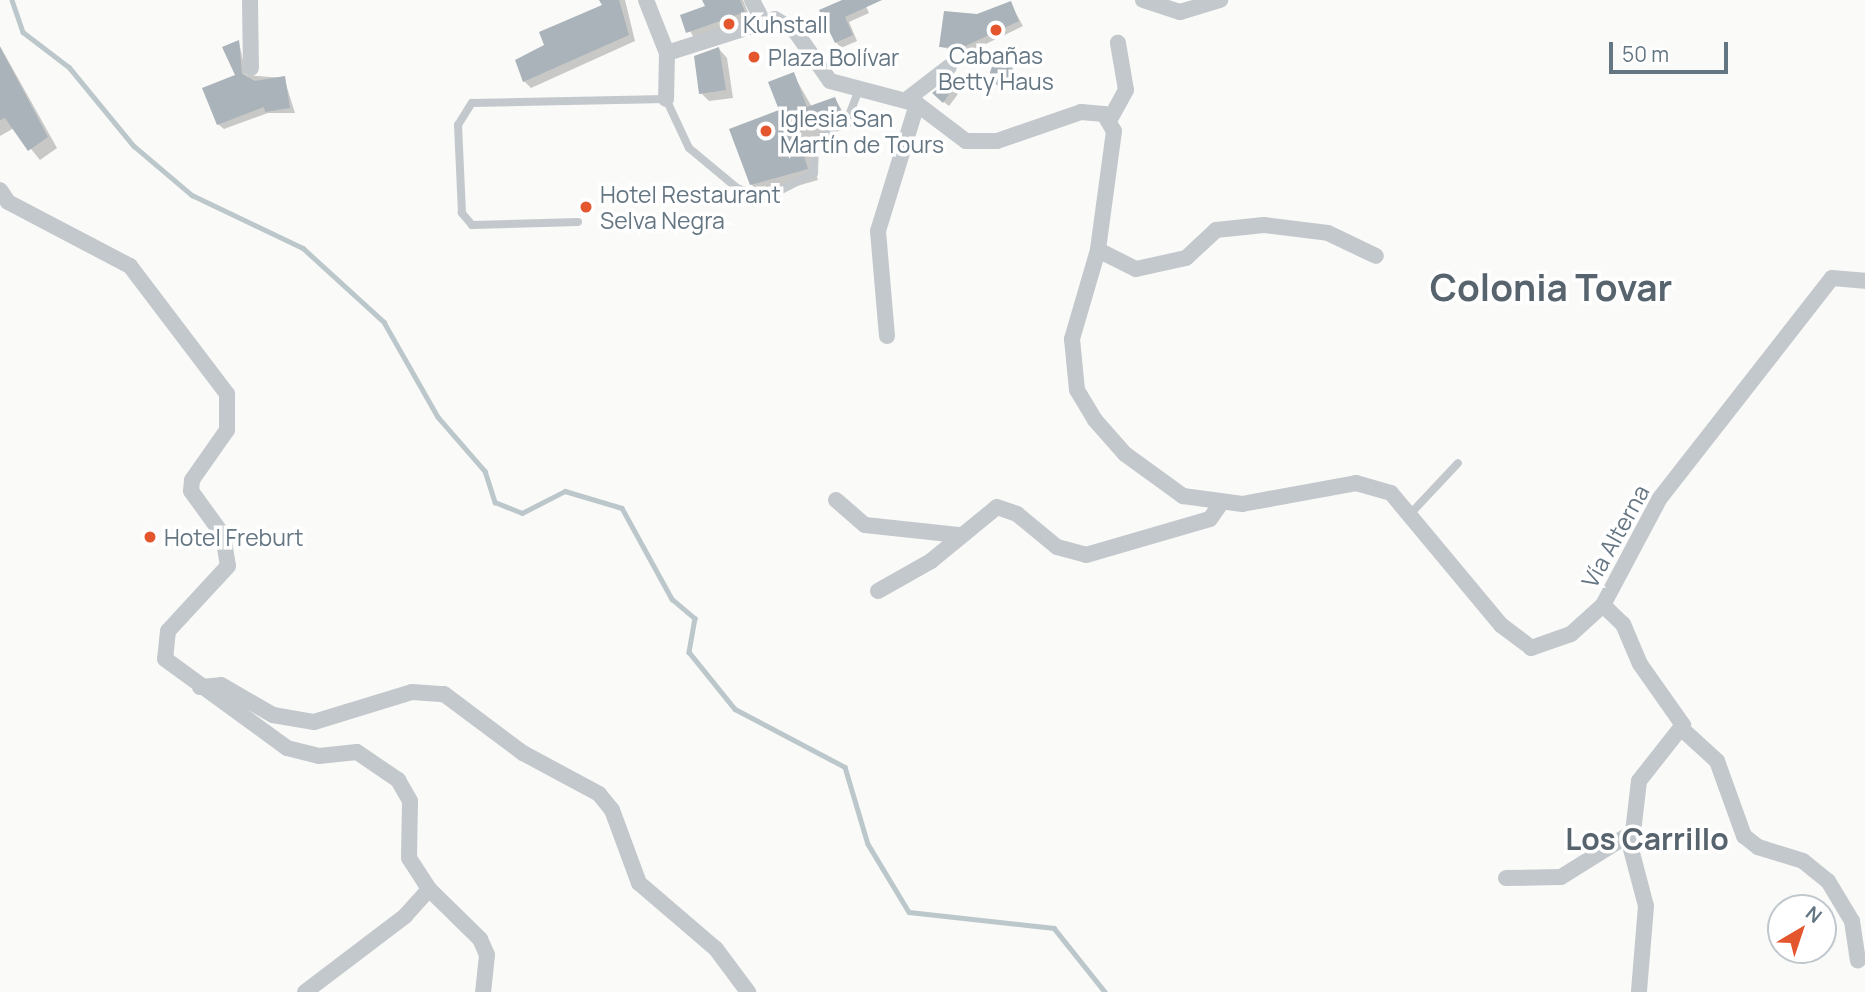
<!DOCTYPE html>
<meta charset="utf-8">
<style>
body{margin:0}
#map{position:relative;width:1865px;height:992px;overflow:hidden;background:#fafaf8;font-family:Manrope,sans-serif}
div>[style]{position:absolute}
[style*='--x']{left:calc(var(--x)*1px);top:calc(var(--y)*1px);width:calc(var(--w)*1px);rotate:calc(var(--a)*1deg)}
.shadow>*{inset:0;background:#0003}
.stream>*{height:4.5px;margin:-2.25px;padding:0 2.25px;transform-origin:2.25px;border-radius:2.25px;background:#bbc7cb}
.building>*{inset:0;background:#aab3b9}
.round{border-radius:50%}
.service>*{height:8px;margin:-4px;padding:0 4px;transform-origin:4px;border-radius:4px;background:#c3c8cc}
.minor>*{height:16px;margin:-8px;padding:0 8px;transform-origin:8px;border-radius:8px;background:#c3c8cc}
.dots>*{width:19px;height:19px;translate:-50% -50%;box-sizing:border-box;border:4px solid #fff;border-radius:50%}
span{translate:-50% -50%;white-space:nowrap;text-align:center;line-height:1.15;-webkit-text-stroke:7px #fff;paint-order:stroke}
.poi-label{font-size:23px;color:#657683}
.left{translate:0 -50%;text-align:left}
.street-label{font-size:23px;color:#657683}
.district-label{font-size:30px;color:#57646e;font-weight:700}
.town-label{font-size:37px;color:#57646e;font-weight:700}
.north{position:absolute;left:1767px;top:894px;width:70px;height:70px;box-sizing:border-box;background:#fff;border:2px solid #c1c8cd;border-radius:50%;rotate:39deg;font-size:19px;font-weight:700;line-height:28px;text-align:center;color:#657683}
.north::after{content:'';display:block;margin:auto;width:24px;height:32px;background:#e4572e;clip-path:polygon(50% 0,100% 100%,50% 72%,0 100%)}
.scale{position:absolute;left:1609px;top:42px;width:119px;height:32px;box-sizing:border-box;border:4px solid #657683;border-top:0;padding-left:9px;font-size:21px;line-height:24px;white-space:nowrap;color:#657683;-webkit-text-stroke:5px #fff;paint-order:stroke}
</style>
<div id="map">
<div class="shadow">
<i style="clip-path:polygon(601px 0,625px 0,635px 41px,531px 88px,524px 81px,547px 46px,604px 6px)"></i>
<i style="clip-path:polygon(704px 0,743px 0,751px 20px,695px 40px,682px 16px,707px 7px)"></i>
<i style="clip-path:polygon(846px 0,863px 0,869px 13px,849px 22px,857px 41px,841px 48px,836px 42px)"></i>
<i style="clip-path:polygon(1010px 3px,1023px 26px,967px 53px,941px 47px,978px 16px)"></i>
<i style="clip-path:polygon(239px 42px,246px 75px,284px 78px,295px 113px,268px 113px,224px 129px,218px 124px,237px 76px)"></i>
<i style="clip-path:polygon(0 46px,57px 148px,40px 160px,14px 128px,0 136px)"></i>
<i style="clip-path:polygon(719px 49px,727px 58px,733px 98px,709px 101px,701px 93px)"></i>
<i style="clip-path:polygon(1006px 62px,1015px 78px,1003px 89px,990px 79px)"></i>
<i style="clip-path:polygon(793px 74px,812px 107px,835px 99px,852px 126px,807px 144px,818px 180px,762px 196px,751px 184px)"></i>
<i style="clip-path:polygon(947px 84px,958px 94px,949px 106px,939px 98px)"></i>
</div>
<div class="stream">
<i style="--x:12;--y:0;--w:34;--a:71"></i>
<i style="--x:23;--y:32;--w:58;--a:37.3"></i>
<i style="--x:69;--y:67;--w:102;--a:50.6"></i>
<i style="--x:134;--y:146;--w:76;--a:40.2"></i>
<i style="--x:192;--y:195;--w:123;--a:25.5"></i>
<i style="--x:303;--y:248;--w:110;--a:42.4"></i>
<i style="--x:384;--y:322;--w:109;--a:60.4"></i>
<i style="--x:438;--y:417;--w:72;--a:49"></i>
<i style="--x:485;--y:471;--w:33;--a:72"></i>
<i style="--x:495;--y:502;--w:29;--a:22"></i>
<i style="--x:522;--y:513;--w:48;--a:-27.1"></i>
<i style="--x:565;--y:491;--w:59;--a:16.6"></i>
<i style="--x:622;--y:508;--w:104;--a:61.2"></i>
<i style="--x:672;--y:599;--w:30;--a:40"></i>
<i style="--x:695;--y:618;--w:35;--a:100"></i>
<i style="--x:689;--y:652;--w:73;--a:51.1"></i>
<i style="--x:735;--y:709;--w:124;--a:27.8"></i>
<i style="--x:845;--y:767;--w:80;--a:73.4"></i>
<i style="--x:868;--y:844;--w:79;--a:58.9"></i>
<i style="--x:909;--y:912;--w:146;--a:6.3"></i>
<i style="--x:1054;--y:928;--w:82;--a:51.4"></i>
</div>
<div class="building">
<i style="clip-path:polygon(599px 0,619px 0,629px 35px,523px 82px,515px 60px,544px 45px,539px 32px,602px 5px)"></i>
<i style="clip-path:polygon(702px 0,740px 0,745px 12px,686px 33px,680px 15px,705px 6px)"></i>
<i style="clip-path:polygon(842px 0,882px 0,845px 17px,853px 35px,835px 43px,819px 10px)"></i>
<i style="clip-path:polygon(1011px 1px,1019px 21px,961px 48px,939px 47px,944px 11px,977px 14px)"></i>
<i style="clip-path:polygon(239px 40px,242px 74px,255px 81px,285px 76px,290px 108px,265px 112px,264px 107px,217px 125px,202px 88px,235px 75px,222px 47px)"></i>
<i style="clip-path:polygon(0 47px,48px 137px,28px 151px,5px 118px,0 120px)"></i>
<i style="clip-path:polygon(719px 47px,726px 90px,699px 94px,694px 56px)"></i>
<i class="round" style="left:990px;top:62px;width:24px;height:24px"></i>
<i style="clip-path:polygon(794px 72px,807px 107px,835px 97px,842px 114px,797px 133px,808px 169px,750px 185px,729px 129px,779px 110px,768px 82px)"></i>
<i style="clip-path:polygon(947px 82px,954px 87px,943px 103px,932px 93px)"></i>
</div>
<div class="service">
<i style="--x:578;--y:222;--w:106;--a:178.4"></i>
<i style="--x:472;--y:225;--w:16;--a:-130"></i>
<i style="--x:462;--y:213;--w:88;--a:-92.6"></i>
<i style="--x:458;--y:125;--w:26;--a:-58"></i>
<i style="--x:472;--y:103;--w:194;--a:-1.2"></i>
<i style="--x:666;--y:99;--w:54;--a:64.9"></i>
<i style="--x:689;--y:148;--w:62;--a:39.8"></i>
<i style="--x:737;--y:188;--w:31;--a:19"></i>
<i style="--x:766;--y:198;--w:54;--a:-27.5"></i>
<i style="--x:814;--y:173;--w:31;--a:-88"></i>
<i style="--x:815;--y:142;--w:41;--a:-36"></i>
<i style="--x:848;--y:118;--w:28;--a:-69"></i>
<i style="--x:1412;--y:512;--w:67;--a:-46.8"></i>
</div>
<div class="minor">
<i style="--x:250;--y:0;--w:68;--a:89.2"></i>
<i style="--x:646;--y:0;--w:57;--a:68.4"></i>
<i style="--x:667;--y:53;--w:46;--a:91.2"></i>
<i style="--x:752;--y:0;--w:25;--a:63"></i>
<i style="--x:1143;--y:0;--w:39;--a:18"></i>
<i style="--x:1180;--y:12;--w:42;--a:-16.7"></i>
<i style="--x:667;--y:53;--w:113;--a:-17.5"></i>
<i style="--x:775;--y:19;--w:23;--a:31"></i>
<i style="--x:795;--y:31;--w:61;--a:55"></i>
<i style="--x:830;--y:81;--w:90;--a:14.8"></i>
<i style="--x:917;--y:104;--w:61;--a:37.1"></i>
<i style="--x:966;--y:141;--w:31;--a:0"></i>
<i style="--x:997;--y:141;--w:89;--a:-19"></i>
<i style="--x:1081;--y:112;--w:23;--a:5"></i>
<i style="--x:1104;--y:114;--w:20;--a:60"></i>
<i style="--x:1114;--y:131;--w:120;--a:97.7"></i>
<i style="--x:1098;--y:250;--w:93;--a:106.3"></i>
<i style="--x:1072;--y:339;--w:51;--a:84.4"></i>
<i style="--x:1077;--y:390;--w:35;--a:59"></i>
<i style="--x:1095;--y:420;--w:45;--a:48.6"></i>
<i style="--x:1125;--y:454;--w:72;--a:35.9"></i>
<i style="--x:1183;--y:496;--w:60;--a:7.7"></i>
<i style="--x:1242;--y:504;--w:116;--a:-10.4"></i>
<i style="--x:1356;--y:483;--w:36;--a:16"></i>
<i style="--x:1391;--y:493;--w:172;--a:50.2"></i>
<i style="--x:1501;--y:625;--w:38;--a:37"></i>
<i style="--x:1531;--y:648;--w:42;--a:-19.3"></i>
<i style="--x:1571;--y:634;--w:43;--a:-42.2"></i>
<i style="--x:1603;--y:605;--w:121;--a:-62"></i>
<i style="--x:1660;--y:498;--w:279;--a:-52"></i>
<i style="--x:1832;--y:278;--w:33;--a:5"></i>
<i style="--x:906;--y:100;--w:54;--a:-37.5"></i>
<i style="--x:1110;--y:119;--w:33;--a:-61"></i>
<i style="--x:1126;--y:90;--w:48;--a:-99.7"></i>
<i style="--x:0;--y:190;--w:14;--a:56"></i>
<i style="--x:8;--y:202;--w:138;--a:27.7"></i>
<i style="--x:130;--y:266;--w:161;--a:52.8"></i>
<i style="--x:227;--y:394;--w:36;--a:90"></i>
<i style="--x:227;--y:430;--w:61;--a:125"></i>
<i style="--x:192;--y:480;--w:11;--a:95"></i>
<i style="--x:191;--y:491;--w:54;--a:54"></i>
<i style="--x:223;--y:535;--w:31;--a:81"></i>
<i style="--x:228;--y:566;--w:88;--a:132.7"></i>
<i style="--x:168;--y:631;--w:28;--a:96"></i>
<i style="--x:165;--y:659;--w:151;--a:36.1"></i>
<i style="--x:287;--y:748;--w:33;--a:14"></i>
<i style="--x:319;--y:756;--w:38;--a:-6"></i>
<i style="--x:357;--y:752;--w:50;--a:34.3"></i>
<i style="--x:398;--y:780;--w:24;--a:60"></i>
<i style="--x:410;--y:801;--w:57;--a:91"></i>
<i style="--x:409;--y:858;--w:37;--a:57"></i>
<i style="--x:429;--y:889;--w:71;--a:44.4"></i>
<i style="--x:480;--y:939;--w:17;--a:66"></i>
<i style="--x:487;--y:955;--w:37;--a:96"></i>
<i style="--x:1098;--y:250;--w:42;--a:26.6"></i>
<i style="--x:1136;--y:269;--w:51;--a:-12.4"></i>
<i style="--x:1186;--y:258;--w:41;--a:-43"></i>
<i style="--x:1216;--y:230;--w:48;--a:-5.9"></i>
<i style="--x:1264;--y:225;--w:64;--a:7.1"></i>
<i style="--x:1328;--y:233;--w:53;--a:25.6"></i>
<i style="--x:887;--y:336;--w:105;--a:-94.9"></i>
<i style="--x:878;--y:231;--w:133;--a:-72.9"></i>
<i style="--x:836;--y:500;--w:38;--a:41"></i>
<i style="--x:865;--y:525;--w:94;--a:6.1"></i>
<i style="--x:878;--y:591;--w:61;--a:-29.5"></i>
<i style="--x:931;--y:561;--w:85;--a:-39.3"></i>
<i style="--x:997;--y:507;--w:21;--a:19"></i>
<i style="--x:1017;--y:514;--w:52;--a:39.5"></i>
<i style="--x:1057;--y:547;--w:30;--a:15"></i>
<i style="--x:1086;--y:555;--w:129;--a:-16.2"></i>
<i style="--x:1210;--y:519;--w:19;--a:-55"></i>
<i style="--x:1603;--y:605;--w:28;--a:44"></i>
<i style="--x:1623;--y:624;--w:43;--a:67"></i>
<i style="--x:1640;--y:664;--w:75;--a:54.8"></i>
<i style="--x:1683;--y:725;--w:71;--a:128.2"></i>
<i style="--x:1639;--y:781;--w:68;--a:96.7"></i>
<i style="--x:1631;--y:849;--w:59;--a:75.3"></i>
<i style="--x:1646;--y:906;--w:86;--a:94.7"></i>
<i style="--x:200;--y:687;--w:21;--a:-5"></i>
<i style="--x:221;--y:685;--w:60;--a:30"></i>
<i style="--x:273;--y:715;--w:42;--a:9.7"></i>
<i style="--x:314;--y:722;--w:102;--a:-17"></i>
<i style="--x:412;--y:692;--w:32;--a:4"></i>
<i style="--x:444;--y:694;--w:99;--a:36.8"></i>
<i style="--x:523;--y:753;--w:86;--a:28.3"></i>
<i style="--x:599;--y:794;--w:21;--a:51"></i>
<i style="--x:612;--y:810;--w:78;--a:69.7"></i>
<i style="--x:639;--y:883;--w:101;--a:40.6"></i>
<i style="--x:716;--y:949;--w:54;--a:53.3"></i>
<i style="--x:1683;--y:730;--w:46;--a:42.4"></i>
<i style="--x:1717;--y:761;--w:80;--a:70.2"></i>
<i style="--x:1744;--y:836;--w:18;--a:38"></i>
<i style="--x:1758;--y:847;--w:47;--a:17.3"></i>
<i style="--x:1803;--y:861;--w:32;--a:39"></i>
<i style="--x:1828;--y:881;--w:47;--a:59"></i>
<i style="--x:1852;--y:921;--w:40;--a:81.5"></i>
<i style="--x:1506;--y:878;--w:55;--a:-1"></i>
<i style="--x:1561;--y:877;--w:85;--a:-32"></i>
<i style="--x:305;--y:992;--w:126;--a:-37.2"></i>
<i style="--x:405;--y:916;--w:36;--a:-48"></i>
</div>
<div class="dots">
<i style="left:729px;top:24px;background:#e4572e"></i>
<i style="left:996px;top:30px;background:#e4572e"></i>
<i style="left:754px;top:57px;background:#e4572e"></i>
<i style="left:766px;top:131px;background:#e4572e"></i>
<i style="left:586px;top:207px;background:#e4572e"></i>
<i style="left:150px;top:537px;background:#e4572e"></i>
</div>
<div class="poi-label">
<span class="left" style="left:743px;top:24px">Kuhstall</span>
<span style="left:996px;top:68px">Cabañas<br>Betty Haus</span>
<span class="left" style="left:768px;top:57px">Plaza Bolívar</span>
<span class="left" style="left:780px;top:131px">Iglesia San<br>Martín de Tours</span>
<span class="left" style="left:600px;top:207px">Hotel Restaurant<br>Selva Negra</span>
<span class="left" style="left:164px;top:537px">Hotel Freburt</span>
</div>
<div class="street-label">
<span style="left:1615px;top:536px;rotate:-61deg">Vía Alterna</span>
</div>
<div class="district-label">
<span style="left:1647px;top:839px">Los Carrillo</span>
</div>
<div class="town-label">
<span style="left:1551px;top:287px">Colonia Tovar</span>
</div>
<div class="north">N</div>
<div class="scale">50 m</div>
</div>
